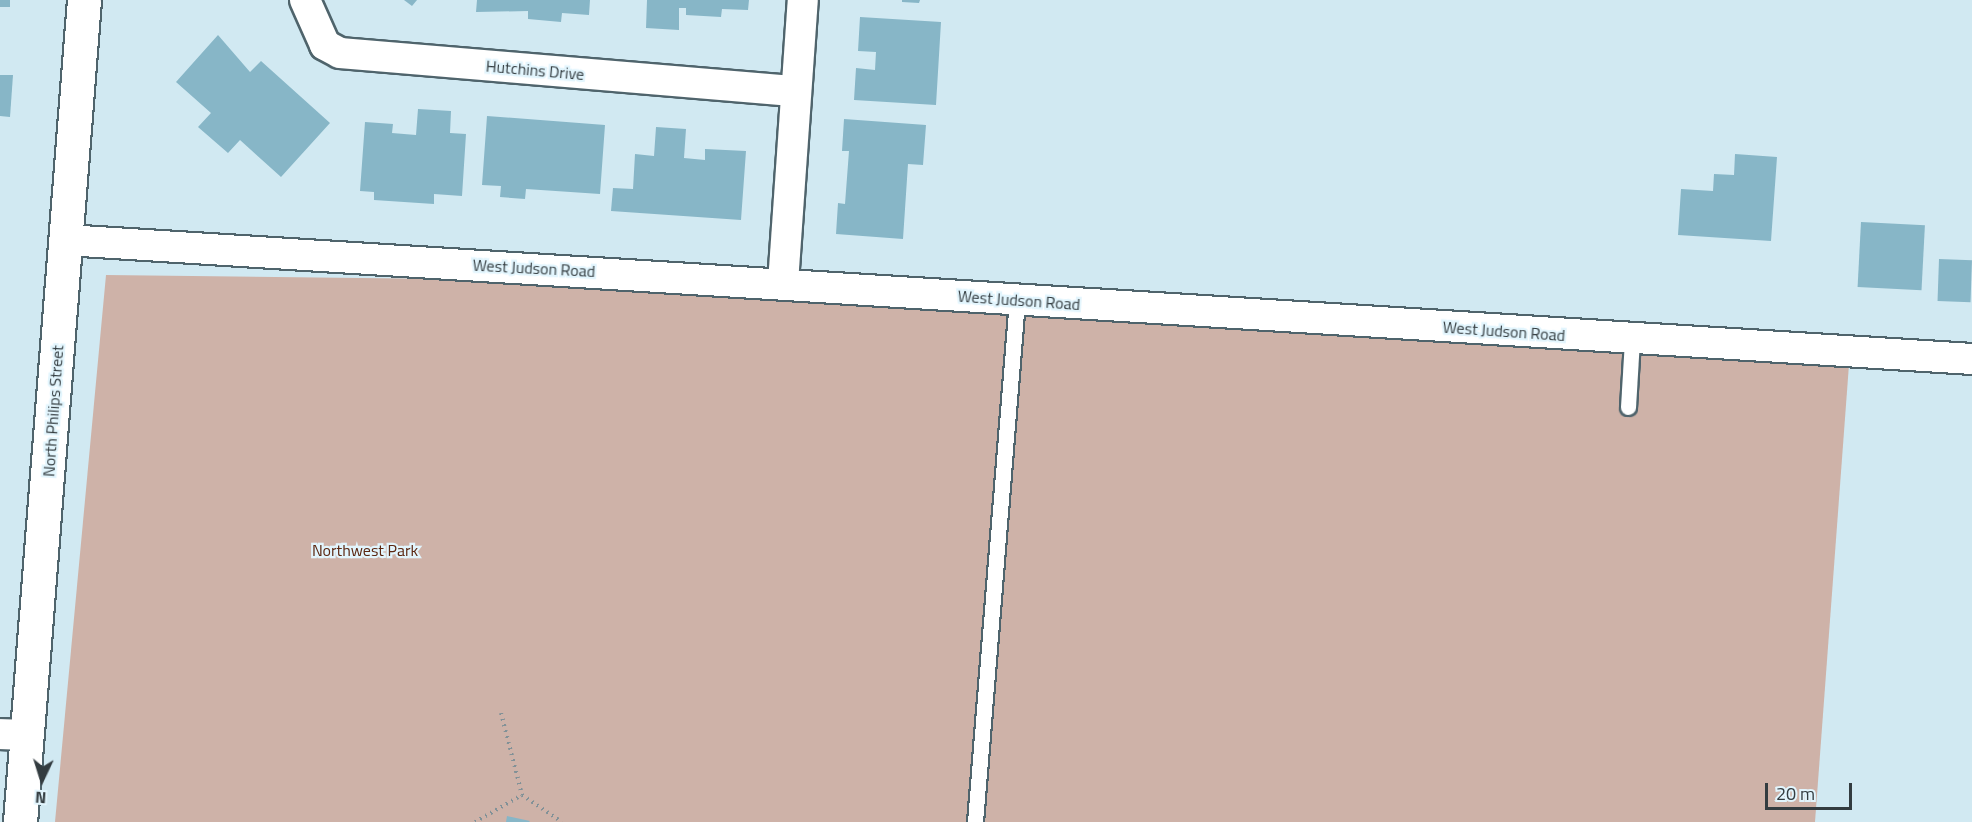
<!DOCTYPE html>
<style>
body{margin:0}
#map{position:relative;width:1972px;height:822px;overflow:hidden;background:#d1e9f2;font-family:"Titillium Web",sans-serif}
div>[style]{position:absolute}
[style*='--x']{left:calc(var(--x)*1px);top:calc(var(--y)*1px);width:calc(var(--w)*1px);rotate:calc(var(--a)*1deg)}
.green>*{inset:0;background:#ceb2a8}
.building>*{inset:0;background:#87b6c7;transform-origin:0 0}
.path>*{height:4px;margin-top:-2px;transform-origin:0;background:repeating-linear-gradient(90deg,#819197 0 1.5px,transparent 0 6px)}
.roads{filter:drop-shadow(2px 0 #4f646c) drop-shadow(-2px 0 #4f646c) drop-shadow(0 2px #4f646c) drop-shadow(0 -2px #4f646c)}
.service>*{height:15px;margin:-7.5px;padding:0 7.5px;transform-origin:7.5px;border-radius:7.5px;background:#fff}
.minor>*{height:30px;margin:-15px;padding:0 15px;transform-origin:15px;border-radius:15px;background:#fff}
.tertiary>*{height:33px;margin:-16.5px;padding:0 16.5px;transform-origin:16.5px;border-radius:16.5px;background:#fff}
span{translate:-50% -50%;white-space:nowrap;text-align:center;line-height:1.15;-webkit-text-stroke:4.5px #e2f5fd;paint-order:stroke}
.street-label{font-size:16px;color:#333c40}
.park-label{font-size:16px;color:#5b2610}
.north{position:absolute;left:12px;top:750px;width:60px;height:60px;-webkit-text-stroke:4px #e2f5fd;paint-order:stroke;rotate:184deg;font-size:16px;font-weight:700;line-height:24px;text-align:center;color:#333c40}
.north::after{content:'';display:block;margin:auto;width:21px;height:27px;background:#333c40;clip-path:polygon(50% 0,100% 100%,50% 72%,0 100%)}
.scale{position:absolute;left:1765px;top:783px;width:87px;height:27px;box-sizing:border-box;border:3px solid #333c40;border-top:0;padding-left:8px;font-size:18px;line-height:21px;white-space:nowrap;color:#333c40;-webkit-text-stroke:4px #e2f5fd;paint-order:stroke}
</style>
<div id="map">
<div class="green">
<i style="clip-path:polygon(106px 275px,783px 283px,1850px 351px,1815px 822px,55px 822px)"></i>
</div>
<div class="building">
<i style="left:0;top:0;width:10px;height:7px"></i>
<i style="clip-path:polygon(404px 0,417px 0,412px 6px)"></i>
<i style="clip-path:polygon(477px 0,590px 0,589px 15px,562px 13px,561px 22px,528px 19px,528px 11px,476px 12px)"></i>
<i style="clip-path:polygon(647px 0,749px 0,748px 10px,722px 9px,721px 17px,686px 15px,686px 8px,679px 8px,679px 30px,646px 28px)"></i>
<i style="clip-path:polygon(902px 0,920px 0,919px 3px,902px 2px)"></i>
<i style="clip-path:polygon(860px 17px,941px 22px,936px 105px,854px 100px,856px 68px,875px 70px,876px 52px,858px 51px)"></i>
<i style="clip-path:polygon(218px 35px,250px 72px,261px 61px,330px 123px,281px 177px,240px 140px,228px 153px,198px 127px,211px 113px,176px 82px)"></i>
<i style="clip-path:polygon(0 75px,13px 75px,10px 117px,0 116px)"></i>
<i style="clip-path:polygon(418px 109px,451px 111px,450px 133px,466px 134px,462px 196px,434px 194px,434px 204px,374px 200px,374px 192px,360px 191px,365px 122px,393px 124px,392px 133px,416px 135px)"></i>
<i style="clip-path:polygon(487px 116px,605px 125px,600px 194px,526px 189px,525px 199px,500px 197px,501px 186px,482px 185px)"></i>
<i style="clip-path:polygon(844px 119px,926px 125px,923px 165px,908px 164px,903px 239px,836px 234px,838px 203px,845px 204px,849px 151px,842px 151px)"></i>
<i style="clip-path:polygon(656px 127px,686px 129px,684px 158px,705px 160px,705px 149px,746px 151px,741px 220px,611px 211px,613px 188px,633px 189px,635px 154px,654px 156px)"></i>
<i style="clip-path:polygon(1735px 154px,1777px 157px,1771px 241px,1678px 235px,1681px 189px,1713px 191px,1714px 174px,1734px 175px)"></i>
<i style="left:1861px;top:222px;width:64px;height:65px;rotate:3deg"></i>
<i style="left:1939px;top:259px;width:33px;height:42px;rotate:2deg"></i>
<i style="clip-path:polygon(507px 816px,530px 821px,529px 822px,506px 822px)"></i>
</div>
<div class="path">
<i style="--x:501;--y:713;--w:85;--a:75.6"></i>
<i style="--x:522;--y:795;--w:48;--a:34"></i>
<i style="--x:475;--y:822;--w:54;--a:-29.9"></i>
</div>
<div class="roads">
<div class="service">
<i style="--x:1628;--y:407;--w:68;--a:-86.6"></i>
<i style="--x:975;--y:822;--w:524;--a:-85.4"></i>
</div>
<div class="minor">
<i style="--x:305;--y:0;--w:49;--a:66"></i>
<i style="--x:325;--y:45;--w:17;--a:28"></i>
<i style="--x:340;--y:53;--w:457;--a:4.8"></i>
<i style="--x:65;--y:240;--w:1911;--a:3.57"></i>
<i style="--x:783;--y:283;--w:284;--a:-86"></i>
<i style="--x:0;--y:734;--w:27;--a:2"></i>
</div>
<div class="tertiary">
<i style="--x:20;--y:822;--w:824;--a:-85.55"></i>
</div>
</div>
<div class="street-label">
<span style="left:535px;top:70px;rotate:5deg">Hutchins Drive</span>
<span style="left:534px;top:268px;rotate:3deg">West Judson Road</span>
<span style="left:1019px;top:300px;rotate:4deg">West Judson Road</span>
<span style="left:1504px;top:331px;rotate:4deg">West Judson Road</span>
<span style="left:53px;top:411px;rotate:-86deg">North Philips Street</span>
</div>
<div class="park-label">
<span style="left:365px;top:550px">Northwest Park</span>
</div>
<div class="north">N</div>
<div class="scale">20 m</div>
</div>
